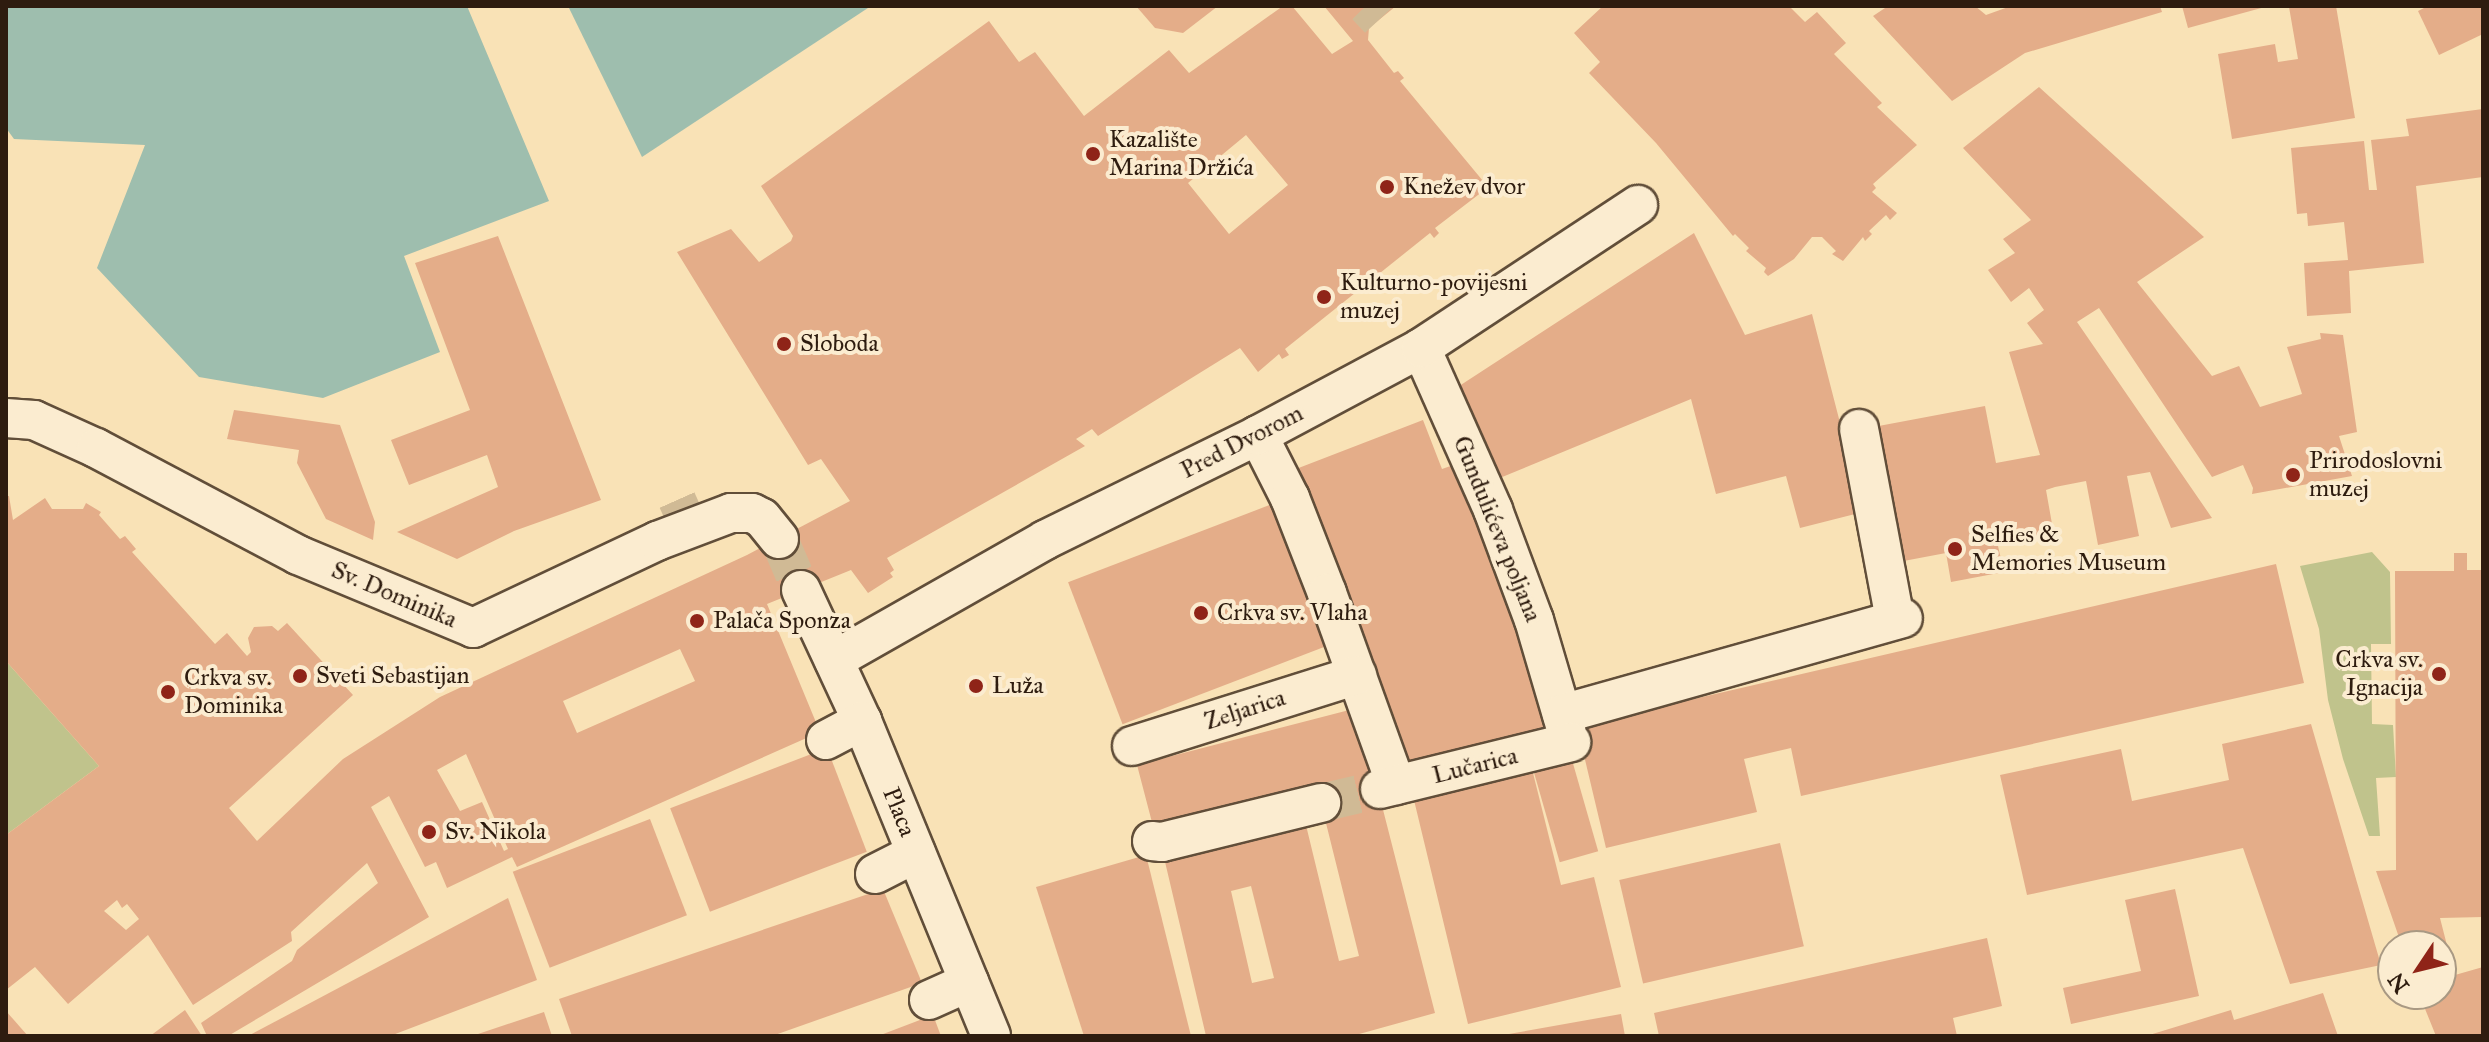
<!DOCTYPE html>
<meta charset="utf-8">
<style>
body{margin:0}
#map{position:relative;width:2489px;height:1042px;overflow:hidden;background:#f9e2b6;font-family:"IM FELL Great Primer",serif}
div>[style]{position:absolute}
[style*='--x']{left:calc(var(--x)*1px);top:calc(var(--y)*1px);width:calc(var(--w)*1px);rotate:calc(var(--a)*1deg)}
.green>*{inset:0;background:#c0c38c}
.water>*{inset:0;background:#9ebeae}
.building>*{inset:0;background:#e4ad89;transform-origin:0 0}
.pedestrian-tunnel>*{height:38px;margin-top:-19px;transform-origin:0;background:repeating-linear-gradient(90deg,#d0ba95 0 38px,transparent 0 57px)}
.roads{filter:drop-shadow(2px 0 #614e39) drop-shadow(-2px 0 #614e39) drop-shadow(0 2px #614e39) drop-shadow(0 -2px #614e39)}
.pedestrian>*{height:38px;margin:-19px;padding:0 19px;transform-origin:19px;border-radius:19px;background:#fbecd0}
.dots>*{width:22px;height:22px;translate:-50% -50%;box-sizing:border-box;border:4px solid #fbecd0;border-radius:50%}
span{translate:-50% -50%;white-space:nowrap;text-align:center;line-height:1.15;-webkit-text-stroke:8px #fbecd0;paint-order:stroke}
.poi-label{font-size:24px;color:#2e1c0f}
.left{translate:0 -50%;text-align:left}
.right{translate:-100% -50%;text-align:right}
.street-label{font-size:24px;color:#2e1c0f}
.frame{position:absolute;inset:0;border:8px solid #2e1c0f;pointer-events:none}
.north{position:absolute;left:2377px;top:930px;width:80px;height:80px;box-sizing:border-box;background:#fbecd0;border:2px solid #a99983;border-radius:50%;rotate:235deg;font-size:22px;font-weight:700;line-height:32px;text-align:center;color:#2e1c0f}
.north::after{content:'';display:block;margin:auto;width:28px;height:36px;background:#8f2418;clip-path:polygon(50% 0,100% 100%,50% 72%,0 100%)}
</style>
<div id="map">
<div class="green">
<i style="clip-path:polygon(2372px 552px,2390px 572px,2391px 644px,2371px 644px,2372px 724px,2393px 725px,2396px 777px,2376px 778px,2380px 836px,2369px 836px,2343px 759px,2328px 700px,2319px 629px,2300px 566px)"></i>
<i style="clip-path:polygon(6px 661px,99px 766px,6px 835px)"></i>
</div>
<div class="water">
<i style="clip-path:polygon(6px 6px,467px 6px,549px 201px,404px 256px,440px 352px,323px 398px,199px 377px,97px 268px,145px 145px,14px 139px,6px 128px)"></i>
<i style="clip-path:polygon(568px 6px,871px 6px,642px 157px)"></i>
</div>
<div class="building">
<i style="clip-path:polygon(1136px 6px,1218px 6px,1183px 33px,1155px 28px)"></i>
<i style="clip-path:polygon(evenodd,1283px 6px,1292px 6px,1332px 54px,1353px 41px,1324px 6px,1396px 6px,1369px 28px,1368px 40px,1394px 73px,1398px 71px,1404px 78px,1400px 81px,1483px 181px,1485px 179px,1491px 185px,1435px 228px,1439px 233px,1434px 238px,1430px 233px,1285px 349px,1289px 355px,1282px 359px,1279px 354px,1258px 372px,1240px 348px,1098px 436px,1092px 429px,1076px 439px,1085px 446px,887px 558px,894px 570px,890px 573px,893px 577px,868px 593px,851px 570px,767px 604px,820px 732px,517px 867px,512px 857px,447px 888px,436px 862px,425px 867px,389px 796px,371px 807px,429px 917px,228px 1036px,207px 1036px,201px 1023px,292px 961px,297px 950px,378px 883px,367px 863px,291px 932px,292px 941px,193px 1005px,148px 935px,68px 1004px,35px 967px,6px 990px,6px 835px,99px 766px,6px 661px,6px 496px,9px 496px,13px 520px,45px 498px,52px 509px,83px 509px,86px 503px,101px 512px,99px 515px,120px 539px,125px 536px,136px 549px,132px 552px,215px 644px,227px 633px,247px 656px,251px 652px,248px 638px,254px 627px,272px 626px,278px 631px,287px 623px,353px 695px,229px 808px,257px 841px,343px 759px,440px 697px,747px 555px,850px 501px,821px 459px,808px 465px,677px 252px,731px 229px,759px 262px,791px 241px,793px 236px,761px 186px,989px 21px,1019px 62px,1035px 52px,1084px 116px,1169px 50px,1189px 73px,1283px 6px,1246px 135px,1288px 185px,1229px 234px,1188px 183px,1246px 135px,1283px 6px,680px 649px,695px 681px,577px 733px,563px 701px,680px 649px,1283px 6px,466px 754px,508px 849px,504px 851px,482px 802px,460px 811px,437px 770px,466px 754px,1283px 6px,117px 900px,122px 908px,127px 904px,139px 919px,126px 930px,104px 911px,117px 900px)"></i>
<i style="clip-path:polygon(1603px 6px,1789px 6px,1805px 22px,1817px 12px,1846px 43px,1834px 54px,1882px 103px,1877px 107px,1917px 145px,1873px 184px,1876px 188px,1872px 192px,1897px 213px,1890px 220px,1886px 215px,1869px 231px,1872px 234px,1865px 241px,1863px 237px,1843px 261px,1832px 254px,1836px 251px,1822px 237px,1812px 237px,1794px 259px,1768px 276px,1764px 272px,1766px 268px,1746px 251px,1749px 248px,1735px 234px,1733px 236px,1656px 143px,1589px 73px,1600px 62px,1574px 33px)"></i>
<i style="clip-path:polygon(1888px 6px,1975px 6px,1986px 15px,2011px 6px,2160px 6px,2162px 12px,2025px 53px,1952px 101px,1873px 16px)"></i>
<i style="clip-path:polygon(2182px 6px,2265px 6px,2265px 7px,2188px 28px)"></i>
<i style="clip-path:polygon(2336px 6px,2355px 118px,2232px 139px,2218px 54px,2275px 44px,2278px 62px,2298px 59px,2289px 7px)"></i>
<i style="clip-path:polygon(2428px 6px,2483px 6px,2483px 34px,2439px 55px,2418px 11px)"></i>
<i style="clip-path:polygon(2039px 87px,2204px 237px,2137px 282px,2212px 376px,2239px 366px,2260px 407px,2302px 394px,2287px 347px,2321px 339px,2320px 333px,2343px 335px,2357px 432px,2339px 436px,2352px 476px,2252px 494px,2253px 488px,2243px 465px,2212px 477px,2099px 308px,2077px 322px,2212px 518px,2171px 528px,2150px 472px,2127px 476px,2139px 536px,2098px 545px,2086px 481px,2055px 487px,2046px 490px,2054px 535px,1998px 546px,2004px 572px,1951px 582px,1946px 553px,1893px 563px,1868px 428px,1985px 406px,1996px 463px,2040px 455px,2009px 352px,2043px 344px,2027px 323px,2044px 310px,2029px 288px,2011px 302px,1988px 270px,2015px 253px,2003px 239px,2031px 220px,1963px 148px)"></i>
<i style="clip-path:polygon(2483px 109px,2483px 177px,2416px 186px,2424px 263px,2349px 271px,2351px 313px,2307px 316px,2304px 263px,2348px 260px,2344px 222px,2308px 226px,2307px 213px,2297px 214px,2291px 148px,2364px 141px,2369px 190px,2377px 190px,2371px 140px,2409px 136px,2406px 119px)"></i>
<i style="clip-path:polygon(1694px 233px,1745px 335px,1812px 314px,1863px 512px,1800px 528px,1786px 476px,1716px 494px,1691px 399px,1490px 482px,1450px 392px)"></i>
<i style="clip-path:polygon(498px 236px,601px 500px,514px 531px,457px 559px,397px 532px,498px 487px,487px 455px,409px 485px,391px 440px,470px 410px,415px 263px)"></i>
<i style="clip-path:polygon(234px 410px,340px 425px,375px 522px,373px 540px,326px 519px,297px 463px,299px 450px,227px 439px)"></i>
<i style="clip-path:polygon(1423px 420px,1442px 469px,1462px 462px,1553px 725px,1401px 775px,1296px 469px)"></i>
<i style="left:1280px;top:501px;width:152px;height:227px;rotate:69deg"></i>
<i style="clip-path:polygon(2454px 553px,2467px 553px,2467px 570px,2483px 570px,2483px 917px,2440px 918px,2451px 961px,2441px 962px,2441px 946px,2402px 946px,2376px 871px,2396px 870px,2395px 571px,2454px 571px)"></i>
<i style="clip-path:polygon(2276px 564px,2304px 683px,1801px 796px,1791px 748px,1744px 759px,1757px 812px,1606px 848px,1577px 726px)"></i>
<i style="clip-path:polygon(evenodd,1357px 708px,1435px 1013px,1352px 1036px,1206px 1036px,1162px 849px,1304px 817px,1339px 961px,1359px 956px,1321px 803px,1154px 830px,1137px 765px,1357px 708px,1251px 886px,1274px 978px,1252px 983px,1231px 891px,1251px 886px)"></i>
<i style="clip-path:polygon(2311px 724px,2381px 965px,2290px 984px,2243px 848px,2027px 895px,2000px 775px,2121px 749px,2132px 801px,2229px 780px,2222px 744px)"></i>
<i style="left:827px;top:748px;width:111px;height:168px;rotate:69deg"></i>
<i style="left:1572px;top:760px;width:95px;height:40px;rotate:74deg"></i>
<i style="clip-path:polygon(1531px 765px,1561px 885px,1594px 877px,1621px 987px,1468px 1024px,1413px 796px)"></i>
<i style="left:650px;top:819px;width:103px;height:147px;rotate:69deg"></i>
<i style="left:1780px;top:843px;width:106px;height:165px;rotate:77deg"></i>
<i style="clip-path:polygon(1146px 855px,1191px 1036px,1084px 1036px,1036px 887px)"></i>
<i style="clip-path:polygon(883px 889px,922px 983px,772px 1036px,572px 1036px,559px 999px)"></i>
<i style="clip-path:polygon(2175px 889px,2199px 996px,2071px 1024px,2063px 988px,2141px 971px,2125px 900px)"></i>
<i style="clip-path:polygon(508px 898px,537px 980px,390px 1036px,248px 1036px)"></i>
<i style="clip-path:polygon(1987px 938px,2002px 1006px,1953px 1018px,1957px 1036px,1659px 1036px,1654px 1013px)"></i>
<i style="clip-path:polygon(2483px 967px,2483px 1036px,2436px 1036px,2419px 994px,2441px 994px,2441px 979px)"></i>
<i style="clip-path:polygon(2323px 993px,2338px 1036px,2146px 1036px,2231px 1010px,2234px 1020px)"></i>
<i style="clip-path:polygon(185px 1010px,202px 1036px,150px 1036px)"></i>
<i style="clip-path:polygon(6px 1011px,28px 1036px,6px 1036px)"></i>
<i style="clip-path:polygon(544px 1012px,552px 1036px,475px 1036px,475px 1035px)"></i>
<i style="clip-path:polygon(1621px 1014px,1625px 1036px,1509px 1036px,1509px 1034px)"></i>
<i style="clip-path:polygon(933px 1015px,941px 1036px,878px 1036px)"></i>
</div>
<div class="pedestrian-tunnel">
<i style="--x:1366;--y:6;--w:19;--a:47"></i>
<i style="--x:677;--y:500;--w:17;--a:66"></i>
<i style="--x:779;--y:539;--w:56;--a:66.7"></i>
<i style="--x:1321;--y:803;--w:61;--a:-13.3"></i>
</div>
<div class="roads">
<div class="pedestrian">
<i style="--x:1421;--y:348;--w:177;--a:66"></i>
<i style="--x:1493;--y:510;--w:117;--a:69.6"></i>
<i style="--x:1534;--y:620;--w:114;--a:73.6"></i>
<i style="--x:6;--y:418;--w:28;--a:4"></i>
<i style="--x:34;--y:420;--w:68;--a:24.3"></i>
<i style="--x:96;--y:448;--w:229;--a:27.9"></i>
<i style="--x:298;--y:555;--w:190;--a:22.6"></i>
<i style="--x:473;--y:628;--w:204;--a:-25.3"></i>
<i style="--x:657;--y:541;--w:79;--a:-20.7"></i>
<i style="--x:731;--y:513;--w:21;--a:0"></i>
<i style="--x:752;--y:513;--w:11;--a:27"></i>
<i style="--x:762;--y:518;--w:27;--a:51"></i>
<i style="--x:1859;--y:429;--w:194;--a:79.3"></i>
<i style="--x:1258;--y:435;--w:71;--a:63.1"></i>
<i style="--x:1290;--y:498;--w:102;--a:68.7"></i>
<i style="--x:1327;--y:593;--w:204;--a:70.2"></i>
<i style="--x:801;--y:590;--w:145;--a:65"></i>
<i style="--x:862;--y:721;--w:340;--a:67.7"></i>
<i style="--x:834;--y:660;--w:243;--a:-29.6"></i>
<i style="--x:1045;--y:540;--w:237;--a:-26.2"></i>
<i style="--x:1258;--y:435;--w:185;--a:-28.1"></i>
<i style="--x:1421;--y:348;--w:260;--a:-33.4"></i>
<i style="--x:1562;--y:714;--w:354;--a:-15.7"></i>
<i style="--x:826;--y:740;--w:41;--a:-27.8"></i>
<i style="--x:1132;--y:746;--w:236;--a:-17.5"></i>
<i style="--x:1380;--y:789;--w:197;--a:-13.8"></i>
<i style="--x:1152;--y:841;--w:10;--a:6"></i>
<i style="--x:1162;--y:842;--w:164;--a:-13.8"></i>
<i style="--x:875;--y:874;--w:46;--a:-27.1"></i>
<i style="--x:929;--y:1000;--w:44;--a:-24.2"></i>
</div>
</div>
<div class="dots">
<i style="left:1093px;top:154px;background:#8f2418"></i>
<i style="left:1387px;top:187px;background:#8f2418"></i>
<i style="left:1324px;top:297px;background:#8f2418"></i>
<i style="left:784px;top:344px;background:#8f2418"></i>
<i style="left:2293px;top:475px;background:#8f2418"></i>
<i style="left:1955px;top:549px;background:#8f2418"></i>
<i style="left:1201px;top:613px;background:#8f2418"></i>
<i style="left:697px;top:621px;background:#8f2418"></i>
<i style="left:2439px;top:674px;background:#8f2418"></i>
<i style="left:300px;top:676px;background:#8f2418"></i>
<i style="left:976px;top:686px;background:#8f2418"></i>
<i style="left:168px;top:692px;background:#8f2418"></i>
<i style="left:429px;top:832px;background:#8f2418"></i>
</div>
<div class="poi-label">
<span class="left" style="left:1109px;top:154px">Kazalište<br>Marina Držića</span>
<span class="left" style="left:1403px;top:187px">Knežev dvor</span>
<span class="left" style="left:1340px;top:297px">Kulturno-povijesni<br>muzej</span>
<span class="left" style="left:800px;top:344px">Sloboda</span>
<span class="left" style="left:2309px;top:475px">Prirodoslovni<br>muzej</span>
<span class="left" style="left:1971px;top:549px">Selfies &amp;<br>Memories Museum</span>
<span class="left" style="left:1217px;top:613px">Crkva sv. Vlaha</span>
<span class="left" style="left:713px;top:621px">Palača Sponza</span>
<span class="right" style="left:2423px;top:674px">Crkva sv.<br>Ignacija</span>
<span class="left" style="left:316px;top:676px">Sveti Sebastijan</span>
<span class="left" style="left:184px;top:692px">Crkva sv.<br>Dominika</span>
<span class="left" style="left:992px;top:686px">Luža</span>
<span class="left" style="left:445px;top:832px">Sv. Nikola</span>
</div>
<div class="street-label">
<span style="left:1242px;top:442px;rotate:-27deg">Pred Dvorom</span>
<span style="left:1497px;top:529px;rotate:68deg">Gundulićeva poljana</span>
<span style="left:394px;top:595px;rotate:23deg">Sv. Dominika</span>
<span style="left:1245px;top:710px;rotate:-18deg">Zeljarica</span>
<span style="left:1475px;top:766px;rotate:-14deg">Lučarica</span>
<span style="left:899px;top:812px;rotate:68deg">Placa</span>
</div>
<div class="frame"></div>
<div class="north">N</div>
</div>
